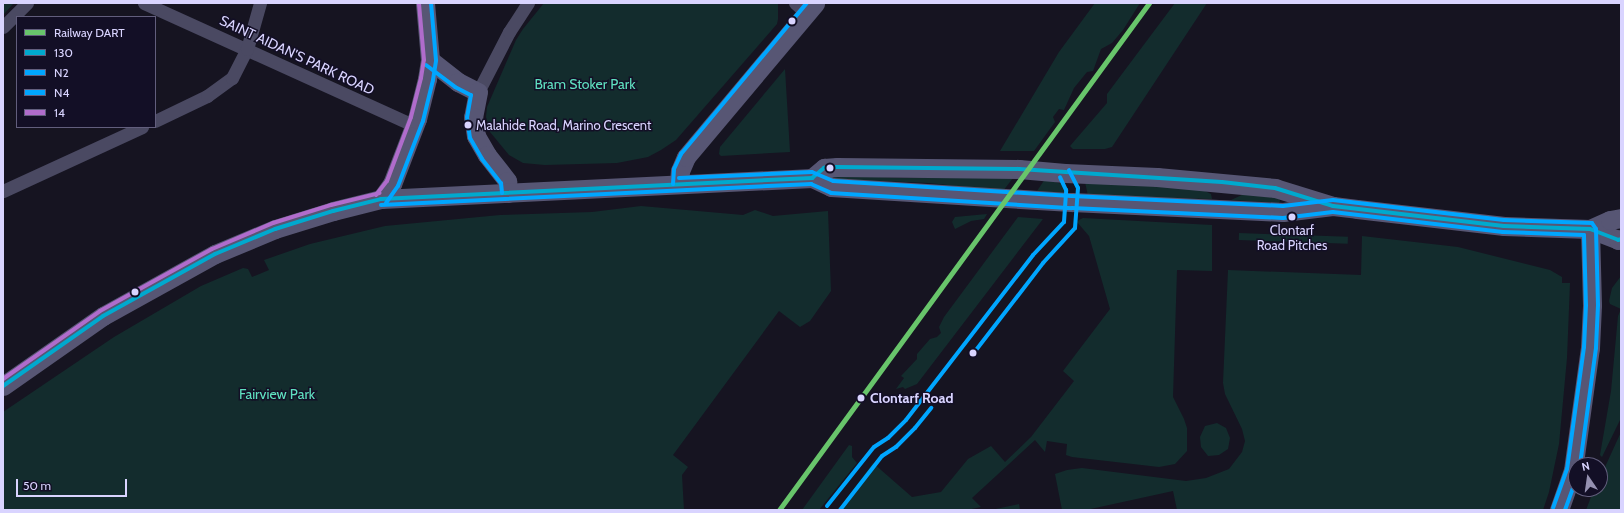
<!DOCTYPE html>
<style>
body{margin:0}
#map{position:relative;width:1624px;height:513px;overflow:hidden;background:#161421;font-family:Cabin,sans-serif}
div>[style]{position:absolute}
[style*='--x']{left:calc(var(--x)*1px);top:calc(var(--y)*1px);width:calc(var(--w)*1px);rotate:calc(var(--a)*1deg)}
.green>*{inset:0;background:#132c2d;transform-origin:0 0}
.street>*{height:13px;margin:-6.5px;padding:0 6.5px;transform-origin:6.5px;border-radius:6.5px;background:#4a4962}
.secondary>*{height:19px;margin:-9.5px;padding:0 9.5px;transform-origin:9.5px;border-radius:9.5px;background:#575674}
.bus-1>*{height:4px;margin:-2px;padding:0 2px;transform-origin:2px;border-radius:2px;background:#00a9ce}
.bus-2>*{height:4px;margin:-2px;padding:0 2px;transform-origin:2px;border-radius:2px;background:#00a6ff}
.bus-3>*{height:4px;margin:-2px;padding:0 2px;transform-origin:2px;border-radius:2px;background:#00a6ff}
.bus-4>*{height:4px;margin:-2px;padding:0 2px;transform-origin:2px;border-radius:2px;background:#b06ccc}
.rail-1>*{height:5px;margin:-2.5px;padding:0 2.5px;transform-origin:2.5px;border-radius:2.5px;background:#68c56b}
.dots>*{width:11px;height:11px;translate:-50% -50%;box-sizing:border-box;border:2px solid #130f26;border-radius:50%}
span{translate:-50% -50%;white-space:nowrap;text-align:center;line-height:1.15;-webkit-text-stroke:3px #130f26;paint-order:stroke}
.bus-label{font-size:13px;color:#d9d4ff}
.left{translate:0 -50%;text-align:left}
.street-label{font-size:14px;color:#d9d4ff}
.park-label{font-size:14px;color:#5fe0c0}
.stop-label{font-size:14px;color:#d9d4ff;font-weight:700}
.frame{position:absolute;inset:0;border:4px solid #d9d4ff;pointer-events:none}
.legend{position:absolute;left:16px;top:16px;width:140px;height:112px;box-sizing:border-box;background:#130f26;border:1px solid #625e7d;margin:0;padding:5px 7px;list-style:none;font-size:12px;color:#d9d4ff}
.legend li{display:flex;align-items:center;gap:8px;height:20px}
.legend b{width:20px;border:1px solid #625e7d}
.north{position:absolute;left:1568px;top:457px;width:40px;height:40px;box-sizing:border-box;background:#130f26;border:1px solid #625e7d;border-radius:50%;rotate:347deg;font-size:11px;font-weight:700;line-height:16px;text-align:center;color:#d9d4ff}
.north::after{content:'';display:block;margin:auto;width:14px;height:18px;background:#9591b1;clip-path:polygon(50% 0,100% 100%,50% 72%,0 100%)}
.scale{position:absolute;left:16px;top:479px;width:111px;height:18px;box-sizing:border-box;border:2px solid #d9d4ff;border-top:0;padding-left:5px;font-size:12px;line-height:14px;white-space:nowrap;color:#d9d4ff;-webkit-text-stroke:3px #130f26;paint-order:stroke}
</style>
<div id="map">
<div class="green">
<i style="clip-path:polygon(3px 3px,14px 3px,3px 15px)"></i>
<i style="clip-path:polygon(544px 3px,778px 3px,778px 19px,777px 24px,676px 140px,661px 150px,648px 157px,617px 163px,545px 165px,523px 163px,509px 155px,490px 132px,486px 117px,487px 107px,516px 40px,523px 29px)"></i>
<i style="clip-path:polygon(1095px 3px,1140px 3px,1123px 30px,1112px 43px,1101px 49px,1093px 71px,1087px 72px,1074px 88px,1064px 110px,1059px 109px,1053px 117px,1055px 122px,1034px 151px,1000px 151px,1059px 52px)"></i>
<i style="clip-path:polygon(1175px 3px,1207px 3px,1112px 147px,1105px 149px,1073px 149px,1070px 146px,1107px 103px,1107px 94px)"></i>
<i style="clip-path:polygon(785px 69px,790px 152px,721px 156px,719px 154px,720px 147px)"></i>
<i style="clip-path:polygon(832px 175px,902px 178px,1013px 178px,1003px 191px,929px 183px,837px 179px,832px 179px)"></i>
<i style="clip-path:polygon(1045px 179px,1062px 184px,1064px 187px,1065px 194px,1035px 194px)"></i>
<i style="clip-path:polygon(1085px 182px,1201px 189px,1211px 194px,1212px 199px,1088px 196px)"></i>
<i style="clip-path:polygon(1244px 194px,1279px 198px,1280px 201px,1279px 203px,1231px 200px)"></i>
<i style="clip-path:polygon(641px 206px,743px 215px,755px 210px,773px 216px,828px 211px,831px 291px,810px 321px,800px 327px,779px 311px,673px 455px,688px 467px,682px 475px,684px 510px,3px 510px,3px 412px,114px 337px,201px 286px,243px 268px,248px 269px,252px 277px,269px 270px,264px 260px,310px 244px,385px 226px,500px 215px,592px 212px)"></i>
<i style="clip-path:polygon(987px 214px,984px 219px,971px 221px,955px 229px,952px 222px,955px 217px)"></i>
<i style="clip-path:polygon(1018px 217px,1043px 219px,917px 384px,905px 389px,903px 387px,896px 389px,904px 378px,901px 376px,917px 359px,917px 354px,930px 339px,937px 337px,941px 333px,939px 327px,944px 317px)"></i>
<i style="clip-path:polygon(1083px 218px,1212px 225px,1212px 271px,1177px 270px,1173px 397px,1184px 419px,1187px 428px,1187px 451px,1175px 464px,1159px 467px,1072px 457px,1066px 455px,1067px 444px,1047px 441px,1045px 452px,1035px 440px,972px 498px,981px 507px,967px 510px,838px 510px,873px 463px,912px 497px,941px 492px,968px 459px,991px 446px,1005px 462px,1031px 437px,1074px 381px,1063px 371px,1110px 309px,1089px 236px,1077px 222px,1079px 220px)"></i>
<i style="left:1239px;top:233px;width:109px;height:7px;rotate:2deg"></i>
<i style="clip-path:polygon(1362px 236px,1458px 247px,1550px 270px,1562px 277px,1562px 283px,1570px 283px,1567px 358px,1559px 444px,1549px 492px,1543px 510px,1177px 510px,1173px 491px,1086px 510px,1062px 510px,1055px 474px,1067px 470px,1082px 468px,1186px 481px,1206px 478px,1229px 469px,1242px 452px,1245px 441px,1242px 429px,1225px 394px,1223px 383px,1228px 270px,1361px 275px)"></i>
<i style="clip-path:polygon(1621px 276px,1621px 418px,1602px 457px,1600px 455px,1611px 391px,1618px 316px,1621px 309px,1610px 304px,1609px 301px,1612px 288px)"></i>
<i style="clip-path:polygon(1217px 423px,1226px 428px,1230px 438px,1228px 449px,1219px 455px,1208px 456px,1201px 447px,1200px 437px,1205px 426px)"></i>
<i style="clip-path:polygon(1621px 432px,1621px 510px,1586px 510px,1594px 489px,1600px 489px,1600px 478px)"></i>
<i style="clip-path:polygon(849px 445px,852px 446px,852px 457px,857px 463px,819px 510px,802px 510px)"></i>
<i style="clip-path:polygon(1019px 504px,1020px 510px,991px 510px)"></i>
</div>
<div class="street">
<i style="--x:144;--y:3;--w:298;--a:24.4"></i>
<i style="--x:795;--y:3;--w:15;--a:42"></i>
<i style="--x:3;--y:27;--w:34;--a:-45"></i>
<i style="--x:478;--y:92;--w:68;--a:-62.7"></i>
<i style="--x:509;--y:32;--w:35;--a:-57"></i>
<i style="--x:155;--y:121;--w:58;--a:-25.7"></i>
<i style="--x:207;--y:96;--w:31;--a:-36"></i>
<i style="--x:232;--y:78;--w:33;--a:-63"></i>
<i style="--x:247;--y:49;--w:48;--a:-74.2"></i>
<i style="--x:3;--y:191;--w:153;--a:-24.7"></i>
</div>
<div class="secondary">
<i style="--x:430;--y:60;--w:36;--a:38"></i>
<i style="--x:458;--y:82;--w:22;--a:27"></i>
<i style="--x:478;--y:92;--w:25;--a:101"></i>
<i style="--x:473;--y:117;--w:19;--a:81"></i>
<i style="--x:476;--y:136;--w:22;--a:60"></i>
<i style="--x:487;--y:155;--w:33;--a:52"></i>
<i style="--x:507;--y:181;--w:12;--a:85"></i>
<i style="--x:812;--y:178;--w:16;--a:-40"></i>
<i style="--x:824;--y:168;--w:13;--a:-4"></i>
<i style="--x:837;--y:167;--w:182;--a:0.6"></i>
<i style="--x:1019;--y:169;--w:46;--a:5"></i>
<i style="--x:1065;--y:173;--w:92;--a:2.5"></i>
<i style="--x:1157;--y:177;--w:119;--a:5.3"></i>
<i style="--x:1275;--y:188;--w:61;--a:17.2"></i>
<i style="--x:1333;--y:206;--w:24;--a:7"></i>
<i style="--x:1357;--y:209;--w:148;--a:6.6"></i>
<i style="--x:1504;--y:226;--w:86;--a:2"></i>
<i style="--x:1590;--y:229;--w:30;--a:21"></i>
<i style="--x:1618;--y:240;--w:3;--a:-18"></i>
<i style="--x:679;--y:184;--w:13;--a:-86"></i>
<i style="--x:680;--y:171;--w:15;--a:-67"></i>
<i style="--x:686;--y:157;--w:201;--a:-50"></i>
<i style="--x:381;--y:199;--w:19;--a:-54"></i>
<i style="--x:392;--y:184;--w:70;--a:-69"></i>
<i style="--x:417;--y:119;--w:41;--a:-76"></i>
<i style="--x:427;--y:79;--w:19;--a:-81"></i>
<i style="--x:430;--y:60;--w:57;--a:-95"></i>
<i style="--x:1590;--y:229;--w:22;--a:-24"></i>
<i style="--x:1610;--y:220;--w:11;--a:-10"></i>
<i style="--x:3;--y:386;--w:122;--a:-35"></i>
<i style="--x:103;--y:316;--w:128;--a:-29"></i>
<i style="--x:215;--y:254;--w:65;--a:-22.6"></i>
<i style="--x:275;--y:229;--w:61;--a:-17.2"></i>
<i style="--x:333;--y:211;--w:49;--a:-14"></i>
<i style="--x:381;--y:199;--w:432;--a:-2.8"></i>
<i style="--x:812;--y:178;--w:21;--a:25"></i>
<i style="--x:831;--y:187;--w:241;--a:3.6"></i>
<i style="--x:1072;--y:202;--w:211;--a:2.7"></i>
<i style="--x:1283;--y:212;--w:50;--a:-6.8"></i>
<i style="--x:1559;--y:510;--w:42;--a:-70.7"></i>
<i style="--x:1573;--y:470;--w:123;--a:-82.1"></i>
<i style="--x:1590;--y:348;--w:43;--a:-87.3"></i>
<i style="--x:1592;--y:305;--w:76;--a:-91.5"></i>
</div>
<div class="bus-1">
<i style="--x:3;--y:386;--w:122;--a:-35"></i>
<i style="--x:103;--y:316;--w:128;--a:-29"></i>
<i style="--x:215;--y:254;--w:65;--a:-22.6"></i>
<i style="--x:275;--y:229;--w:61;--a:-17.2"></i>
<i style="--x:333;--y:211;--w:49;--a:-14"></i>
<i style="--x:381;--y:199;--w:432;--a:-2.8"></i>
<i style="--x:812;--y:178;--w:16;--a:-40"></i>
<i style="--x:824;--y:168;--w:13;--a:-4"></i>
<i style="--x:837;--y:167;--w:182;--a:0.6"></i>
<i style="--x:1019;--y:169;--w:203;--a:3.7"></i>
<i style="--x:1222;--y:182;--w:53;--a:6.5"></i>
<i style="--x:1275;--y:188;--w:61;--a:17.2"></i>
<i style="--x:1333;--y:206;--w:172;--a:6.7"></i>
<i style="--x:1504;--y:226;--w:86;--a:2"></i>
<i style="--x:1590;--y:229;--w:30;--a:21"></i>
<i style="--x:1618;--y:240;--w:3;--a:-18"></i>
</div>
<div class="bus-2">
<i style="--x:426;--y:65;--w:36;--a:37"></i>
<i style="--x:455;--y:87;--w:18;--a:27"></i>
<i style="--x:471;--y:95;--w:22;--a:100"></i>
<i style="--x:467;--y:117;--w:21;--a:82"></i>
<i style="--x:470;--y:138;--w:24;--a:60"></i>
<i style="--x:482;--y:159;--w:31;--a:52"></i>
<i style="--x:501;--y:183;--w:10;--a:84"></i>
<i style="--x:386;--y:203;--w:21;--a:-55"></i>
<i style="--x:398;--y:186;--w:70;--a:-69"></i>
<i style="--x:423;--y:121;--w:42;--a:-76.3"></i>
<i style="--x:433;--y:80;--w:20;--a:-81"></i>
<i style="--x:436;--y:60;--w:57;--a:-95"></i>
<i style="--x:381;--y:205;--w:431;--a:-2.8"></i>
<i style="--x:811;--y:184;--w:22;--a:24"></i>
<i style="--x:831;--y:193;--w:241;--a:3.6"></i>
<i style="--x:1072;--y:208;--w:211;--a:2.7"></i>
<i style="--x:1283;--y:218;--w:50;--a:-6.8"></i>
<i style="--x:1333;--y:212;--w:171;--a:6.7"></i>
<i style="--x:1503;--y:232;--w:81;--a:2.1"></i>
<i style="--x:1584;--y:235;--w:70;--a:88.4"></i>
<i style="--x:1586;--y:305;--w:42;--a:92.7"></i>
<i style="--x:1584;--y:347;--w:123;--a:97.9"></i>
<i style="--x:1567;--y:469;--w:41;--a:109.7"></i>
<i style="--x:973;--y:354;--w:115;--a:-52.4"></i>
<i style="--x:1043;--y:263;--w:47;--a:-47.6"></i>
<i style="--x:1075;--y:228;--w:40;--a:-85.7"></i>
<i style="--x:1078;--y:188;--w:20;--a:-117"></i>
<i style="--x:840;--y:510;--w:68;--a:-52.1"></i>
<i style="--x:882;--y:456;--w:17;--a:-33"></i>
<i style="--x:896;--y:447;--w:27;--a:-45"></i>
<i style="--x:915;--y:428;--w:26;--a:-51"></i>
</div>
<div class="bus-3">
<i style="--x:679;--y:178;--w:133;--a:-2.6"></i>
<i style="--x:812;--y:172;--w:23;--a:23"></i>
<i style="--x:833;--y:181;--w:239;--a:3.6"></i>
<i style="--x:1072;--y:196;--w:211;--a:2.7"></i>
<i style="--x:1283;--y:206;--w:50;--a:-6.8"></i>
<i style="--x:1333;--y:200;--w:172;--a:6.7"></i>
<i style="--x:1504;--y:220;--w:88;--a:2"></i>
<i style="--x:1592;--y:223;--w:7;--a:56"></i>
<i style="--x:1596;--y:229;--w:76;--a:88.5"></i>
<i style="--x:1598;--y:305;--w:43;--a:92.7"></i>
<i style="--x:1596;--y:348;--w:118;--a:97.8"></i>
<i style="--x:673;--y:184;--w:15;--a:-86"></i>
<i style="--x:674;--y:169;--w:17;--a:-65"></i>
<i style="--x:681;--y:154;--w:197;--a:-50.2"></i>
<i style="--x:827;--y:506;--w:75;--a:-51.5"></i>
<i style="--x:874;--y:447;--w:17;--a:-33"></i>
<i style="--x:888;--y:438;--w:25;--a:-45"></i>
<i style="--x:906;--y:420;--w:208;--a:-52.4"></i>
<i style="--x:1033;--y:255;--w:45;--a:-46.8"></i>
<i style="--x:1064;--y:222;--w:32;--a:-86"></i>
<i style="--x:1066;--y:190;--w:14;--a:-115"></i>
<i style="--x:1565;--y:510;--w:32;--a:-70"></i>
</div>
<div class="bus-4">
<i style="--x:376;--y:195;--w:18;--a:-52"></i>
<i style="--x:387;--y:181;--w:68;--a:-69.4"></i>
<i style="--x:411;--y:117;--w:40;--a:-75.6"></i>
<i style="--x:421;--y:78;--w:18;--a:-81"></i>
<i style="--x:424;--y:60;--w:56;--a:-95.1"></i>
<i style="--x:3;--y:379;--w:118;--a:-35"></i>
<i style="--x:100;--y:311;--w:128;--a:-29"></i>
<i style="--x:212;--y:249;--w:66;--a:-23.1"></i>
<i style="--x:273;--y:223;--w:61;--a:-17.2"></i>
<i style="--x:331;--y:205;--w:50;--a:-13.8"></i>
</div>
<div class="rail-1">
<i style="--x:779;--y:510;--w:628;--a:-53.88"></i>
</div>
<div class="dots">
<i style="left:792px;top:21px;background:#d9d4ff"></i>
<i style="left:468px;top:125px;background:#d9d4ff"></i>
<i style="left:830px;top:168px;background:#d9d4ff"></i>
<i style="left:1292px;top:217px;background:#d9d4ff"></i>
<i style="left:135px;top:292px;background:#d9d4ff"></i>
<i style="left:973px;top:353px;background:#d9d4ff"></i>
<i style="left:861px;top:398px;background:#d9d4ff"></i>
</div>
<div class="bus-label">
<span class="left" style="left:476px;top:125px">Malahide Road, Marino Crescent</span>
<span style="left:1292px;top:238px">Clontarf<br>Road Pitches</span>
</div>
<div class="street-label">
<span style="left:297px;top:55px;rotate:25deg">SAINT AIDAN'S PARK ROAD</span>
</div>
<div class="park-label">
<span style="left:585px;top:84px">Bram Stoker Park</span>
<span style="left:277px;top:394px">Fairview Park</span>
</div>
<div class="stop-label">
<span class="left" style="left:870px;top:398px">Clontarf Road</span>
</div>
<div class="frame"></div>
<ul class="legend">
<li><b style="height:5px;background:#68c56b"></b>Railway DART</li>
<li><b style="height:5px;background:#00a9ce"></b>130</li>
<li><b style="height:5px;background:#00a6ff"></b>N2</li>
<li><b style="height:5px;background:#00a6ff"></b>N4</li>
<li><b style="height:5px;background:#b06ccc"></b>14</li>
</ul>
<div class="north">N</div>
<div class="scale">50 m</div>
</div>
